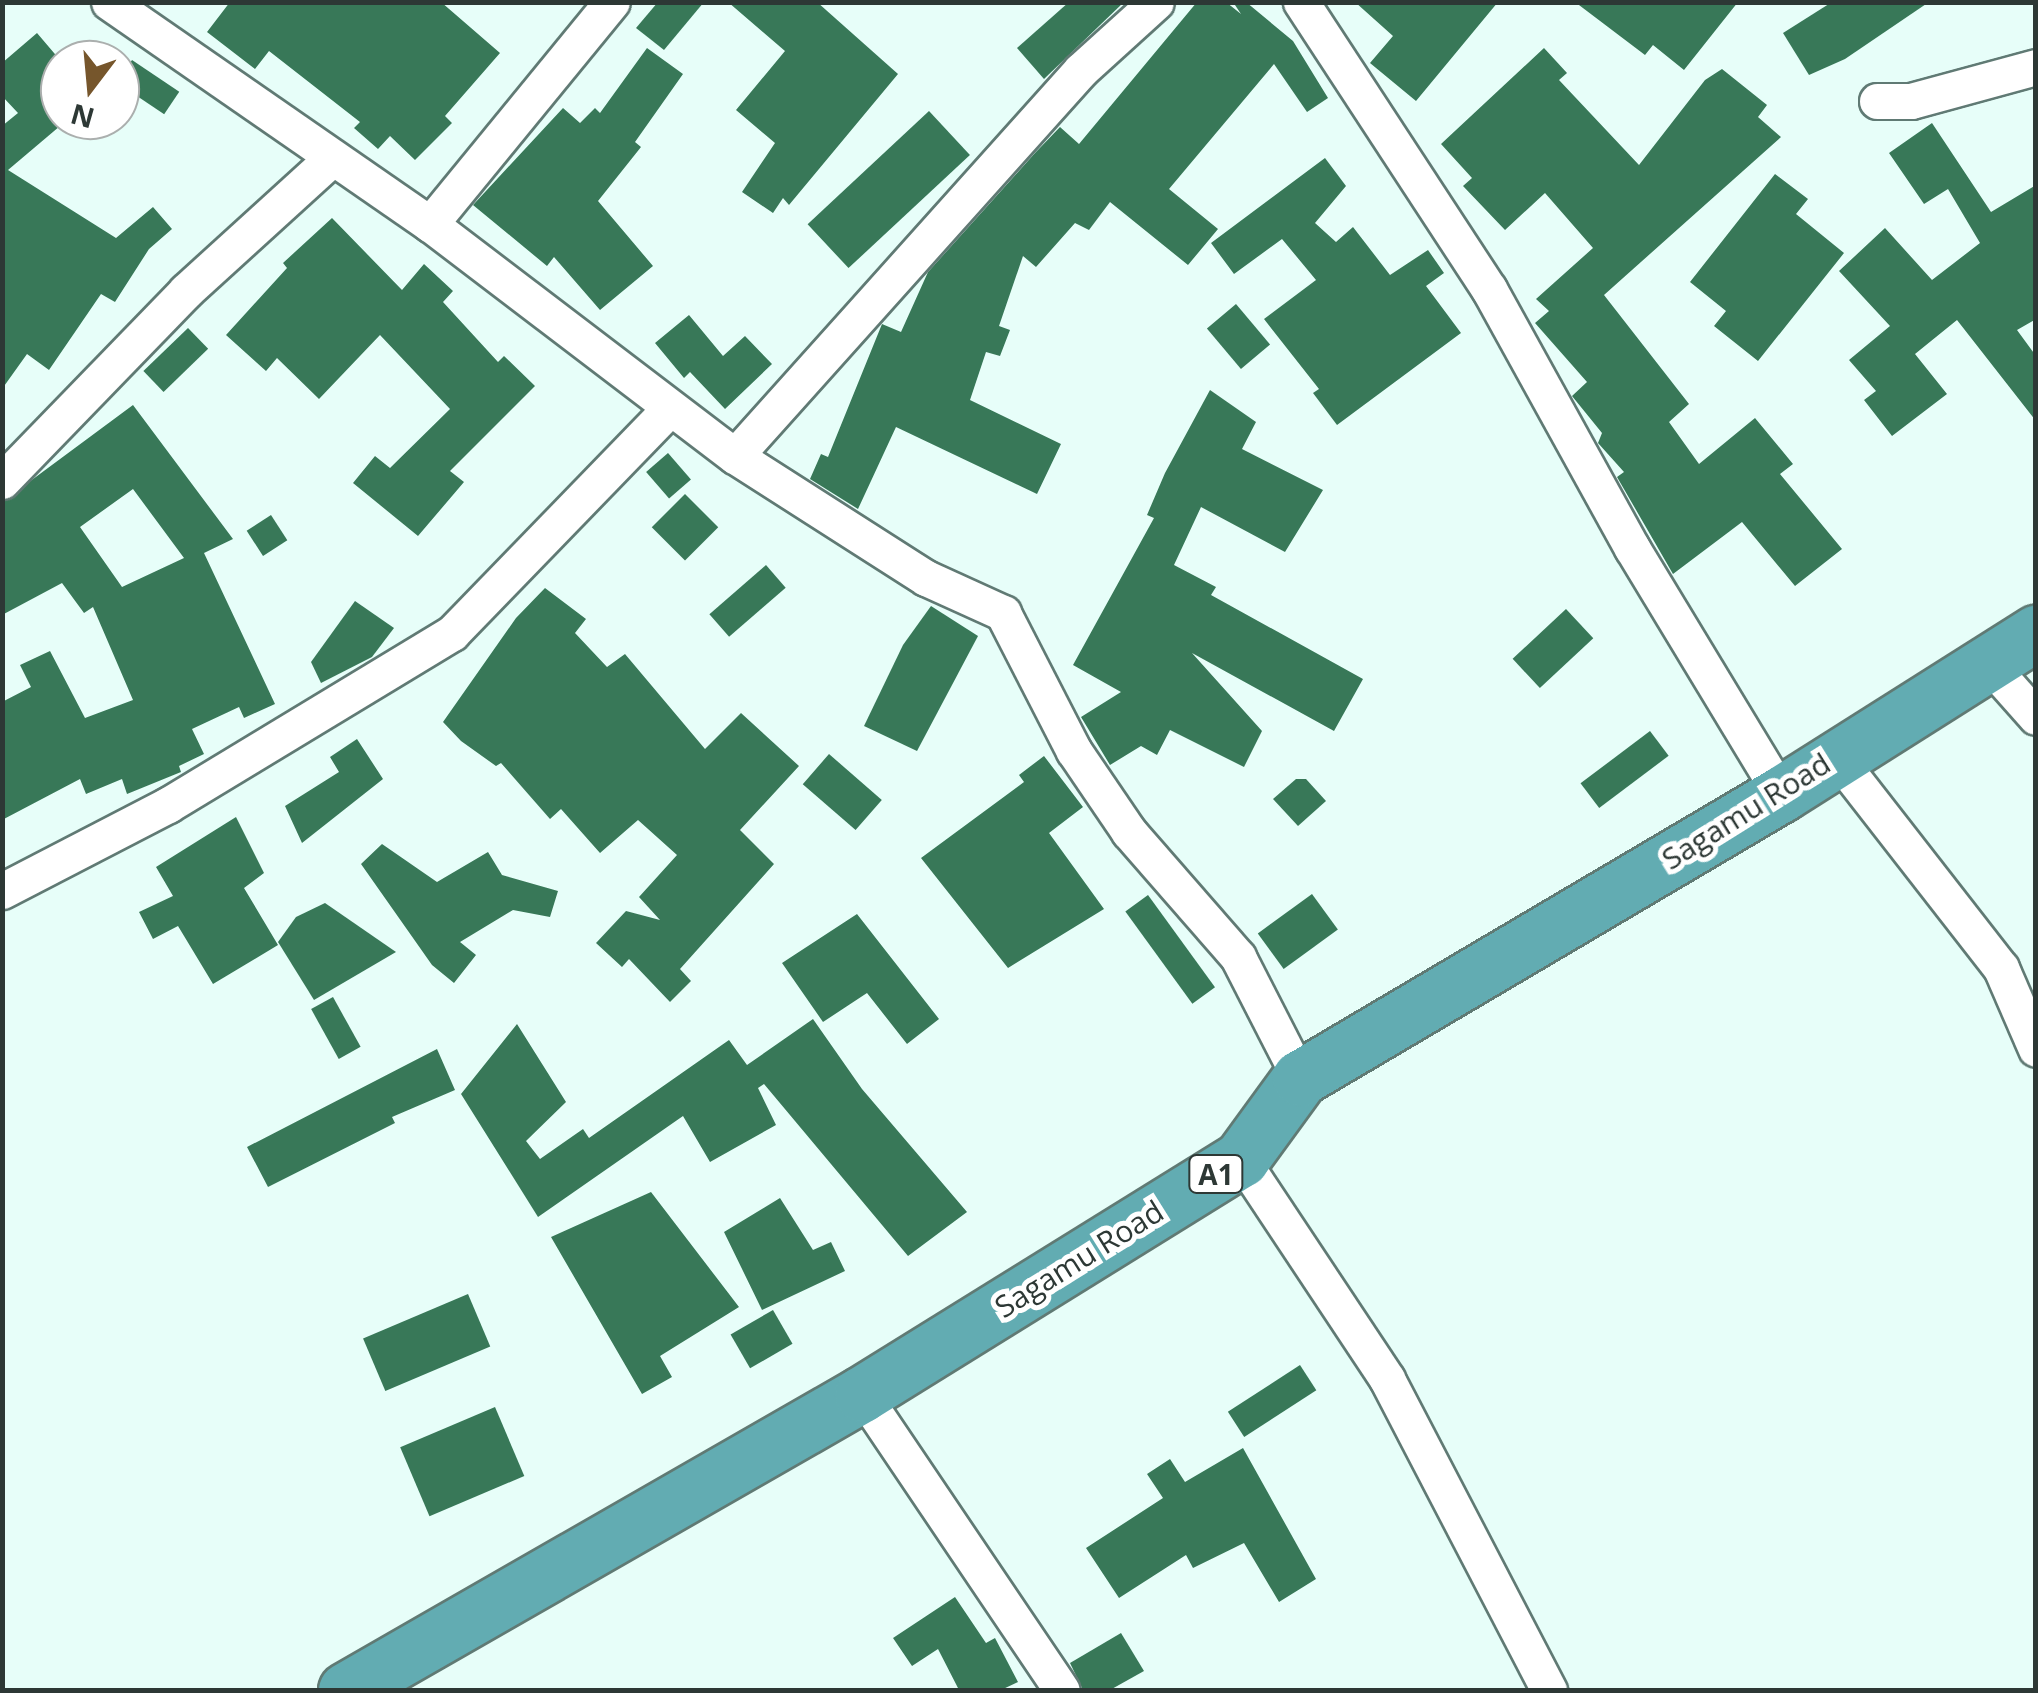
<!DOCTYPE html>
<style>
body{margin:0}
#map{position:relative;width:2038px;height:1693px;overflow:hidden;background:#e7fef9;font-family:"Open Sans",sans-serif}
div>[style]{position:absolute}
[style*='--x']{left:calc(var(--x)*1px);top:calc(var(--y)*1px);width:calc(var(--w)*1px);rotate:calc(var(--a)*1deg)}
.building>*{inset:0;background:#387858;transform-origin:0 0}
.roads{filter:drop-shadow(2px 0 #607a74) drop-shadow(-2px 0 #607a74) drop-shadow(0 2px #607a74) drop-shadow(0 -2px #607a74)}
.minor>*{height:35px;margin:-17.5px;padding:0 17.5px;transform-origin:17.5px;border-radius:17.5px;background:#fff}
.trunk>*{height:55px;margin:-27.5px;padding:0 27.5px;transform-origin:27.5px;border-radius:27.5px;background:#62acb2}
span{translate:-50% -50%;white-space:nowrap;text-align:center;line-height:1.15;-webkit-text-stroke:10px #fff;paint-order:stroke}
.shield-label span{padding:2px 8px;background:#fff;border:2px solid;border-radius:8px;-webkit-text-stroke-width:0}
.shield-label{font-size:28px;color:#2d3835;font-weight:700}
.street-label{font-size:30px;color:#2d3835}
.frame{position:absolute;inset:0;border:5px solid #2d3835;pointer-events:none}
.north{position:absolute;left:40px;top:40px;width:100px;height:100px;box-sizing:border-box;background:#fff;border:2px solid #abafae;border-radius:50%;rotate:196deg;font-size:28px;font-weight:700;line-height:40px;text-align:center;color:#2d3835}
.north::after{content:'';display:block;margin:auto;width:35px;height:45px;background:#76562c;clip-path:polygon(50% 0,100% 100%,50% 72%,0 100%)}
</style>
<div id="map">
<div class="building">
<i style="clip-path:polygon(230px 2px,441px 2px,500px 53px,445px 116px,452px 123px,415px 160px,390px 136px,378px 149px,354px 128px,360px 122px,269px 51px,255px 69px,207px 32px)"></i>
<i style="clip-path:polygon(658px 2px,704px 2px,664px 50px,636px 28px)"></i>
<i style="clip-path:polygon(728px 2px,817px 2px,898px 74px,789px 205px,783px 198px,773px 213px,742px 192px,775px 143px,736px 110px,785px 51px)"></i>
<i style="clip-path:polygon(1069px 2px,1124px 2px,1044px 79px,1017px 48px)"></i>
<i style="clip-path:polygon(1197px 2px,1226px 2px,1241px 14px,1233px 2px,1246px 2px,1293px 41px,1328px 98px,1307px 112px,1274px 64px,1169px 189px,1218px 229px,1188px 265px,1110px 202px,1089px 230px,1075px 223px,1036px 267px,1023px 256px,999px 326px,1010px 330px,1000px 356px,986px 352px,970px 400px,1061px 444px,1037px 494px,896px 427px,858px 509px,810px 479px,821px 454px,828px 457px,882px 324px,901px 332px,928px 272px,1035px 153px,1060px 127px,1079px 144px)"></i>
<i style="clip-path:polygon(1355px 2px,1498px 2px,1416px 101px,1370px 63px,1393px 36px)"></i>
<i style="clip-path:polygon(1575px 2px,1738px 2px,1684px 70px,1653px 45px,1645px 55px)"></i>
<i style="clip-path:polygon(1832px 2px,1929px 2px,1845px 59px,1809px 75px,1783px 33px)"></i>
<i style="clip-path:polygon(37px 33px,60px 60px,60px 126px,8px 170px,116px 238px,153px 207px,172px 229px,149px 249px,115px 302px,101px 294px,49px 370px,27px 354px,2px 389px,2px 126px,18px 113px,2px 96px,2px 63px)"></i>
<i style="clip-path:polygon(647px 48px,683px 74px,635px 142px,641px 147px,598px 201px,653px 266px,600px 310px,554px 257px,547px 266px,473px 205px,563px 108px,580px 123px,595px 108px,600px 113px)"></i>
<i style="clip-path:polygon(1544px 48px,1567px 73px,1559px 80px,1639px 165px,1705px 80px,1722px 69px,1767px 105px,1758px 117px,1781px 137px,1604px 295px,1689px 404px,1669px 422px,1699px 464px,1755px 418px,1793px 464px,1780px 474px,1842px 549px,1795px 586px,1742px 522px,1673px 574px,1617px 477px,1624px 472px,1598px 443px,1602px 433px,1572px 396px,1587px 382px,1535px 323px,1549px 311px,1536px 299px,1593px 248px,1545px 193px,1505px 230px,1463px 186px,1472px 178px,1441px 144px)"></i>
<i style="left:132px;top:60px;width:57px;height:27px;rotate:34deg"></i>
<i style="left:929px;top:111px;width:60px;height:166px;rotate:47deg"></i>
<i style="clip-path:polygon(1932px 123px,1991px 212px,2036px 185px,2036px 319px,2017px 330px,2036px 356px,2036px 421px,1957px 320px,1915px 354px,1947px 394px,1892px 436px,1864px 400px,1876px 391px,1849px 360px,1890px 326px,1839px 271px,1885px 228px,1932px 280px,1980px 243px,1948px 189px,1924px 204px,1889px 153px)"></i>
<i style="clip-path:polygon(1325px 158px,1346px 186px,1315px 223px,1336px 242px,1353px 227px,1390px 275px,1428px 250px,1444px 273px,1426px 286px,1461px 333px,1337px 425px,1313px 393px,1319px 389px,1264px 319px,1316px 280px,1282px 239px,1234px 274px,1211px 243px)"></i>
<i style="clip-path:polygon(1775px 174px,1808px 199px,1796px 214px,1844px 253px,1758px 361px,1714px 326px,1726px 311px,1690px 282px)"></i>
<i style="clip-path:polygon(332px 218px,402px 290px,424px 264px,453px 291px,443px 302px,498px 362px,504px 356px,535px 386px,450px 471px,464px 482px,418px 536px,353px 483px,375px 456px,390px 468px,450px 409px,380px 335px,319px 399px,277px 358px,266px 371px,226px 335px,287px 268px,283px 263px)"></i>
<i style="left:1236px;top:304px;width:53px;height:38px;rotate:50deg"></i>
<i style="clip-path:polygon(689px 315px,723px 356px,745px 336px,772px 364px,725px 409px,690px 372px,684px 378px,655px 343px)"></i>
<i style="left:188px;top:328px;width:29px;height:62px;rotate:46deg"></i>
<i style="clip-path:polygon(1210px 390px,1256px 422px,1242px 449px,1323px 490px,1285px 552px,1201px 507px,1174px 565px,1216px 587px,1211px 595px,1363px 679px,1334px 731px,1192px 653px,1262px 731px,1244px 767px,1170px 730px,1157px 755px,1141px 746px,1110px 765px,1081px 717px,1121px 692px,1073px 665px,1154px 518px,1147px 515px,1165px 473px)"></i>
<i style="clip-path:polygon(evenodd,133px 405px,233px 539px,204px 553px,275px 704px,244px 718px,239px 707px,192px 729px,204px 754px,179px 766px,181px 772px,127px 794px,122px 779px,86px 794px,80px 779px,2px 820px,2px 702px,31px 687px,20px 665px,50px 651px,85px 718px,133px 700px,93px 607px,84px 613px,62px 583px,2px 615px,2px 502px,133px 405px,133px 489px,184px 558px,122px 587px,80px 527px,133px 489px)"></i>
<i style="left:668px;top:453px;width:35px;height:29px;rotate:49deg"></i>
<i style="left:685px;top:494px;width:47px;height:47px;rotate:45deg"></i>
<i style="left:271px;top:515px;width:30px;height:29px;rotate:57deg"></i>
<i style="left:766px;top:565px;width:30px;height:75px;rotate:49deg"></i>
<i style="clip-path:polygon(545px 588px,586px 619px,575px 633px,607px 667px,625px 654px,705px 749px,741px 713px,799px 766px,740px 830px,774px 864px,680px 969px,691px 981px,670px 1002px,629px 959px,622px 967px,596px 943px,626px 911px,660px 920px,639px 897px,677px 855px,638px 820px,600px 853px,561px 809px,550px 819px,501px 763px,496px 766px,461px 741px,443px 722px,516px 618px)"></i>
<i style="clip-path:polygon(355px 601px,394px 628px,372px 657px,321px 683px,311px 662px)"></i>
<i style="clip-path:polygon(931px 606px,978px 636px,917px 751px,864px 726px,903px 645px)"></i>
<i style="left:1566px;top:609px;width:40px;height:73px;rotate:47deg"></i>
<i style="left:1650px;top:731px;width:31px;height:87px;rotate:53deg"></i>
<i style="clip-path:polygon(357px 739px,383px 779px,302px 843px,285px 806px,339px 772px,330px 757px)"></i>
<i style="left:829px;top:754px;width:70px;height:40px;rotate:41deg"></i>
<i style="clip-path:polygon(1044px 756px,1083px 807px,1049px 833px,1104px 909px,1008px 968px,921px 858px,1024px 782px,1019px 775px)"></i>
<i style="clip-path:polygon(1296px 779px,1306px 779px,1326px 801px,1298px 826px,1273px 799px)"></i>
<i style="clip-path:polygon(236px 817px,264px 873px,244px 888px,278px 945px,213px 984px,178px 926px,153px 939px,139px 912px,173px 896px,156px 867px)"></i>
<i style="clip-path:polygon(382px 844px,437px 882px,488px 852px,502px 875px,558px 891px,550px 917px,513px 910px,460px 942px,476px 955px,454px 983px,432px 965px,361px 864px)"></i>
<i style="left:1312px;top:894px;width:44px;height:67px;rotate:54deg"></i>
<i style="left:1148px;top:895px;width:114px;height:28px;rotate:54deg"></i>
<i style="clip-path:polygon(325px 903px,396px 952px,314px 1000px,278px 942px,296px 917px)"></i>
<i style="clip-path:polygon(857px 914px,939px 1019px,907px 1044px,867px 993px,823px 1022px,782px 963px)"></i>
<i style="left:333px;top:997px;width:57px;height:25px;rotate:61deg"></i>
<i style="clip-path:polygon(813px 1019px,862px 1089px,967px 1212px,908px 1256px,764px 1084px,758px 1088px,776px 1125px,710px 1162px,683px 1116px,538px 1217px,461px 1094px,517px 1024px,566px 1102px,526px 1141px,540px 1159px,583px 1129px,589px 1138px,729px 1040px,747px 1065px)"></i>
<i style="clip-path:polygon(437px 1049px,455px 1090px,392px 1117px,395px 1123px,268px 1187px,247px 1147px)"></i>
<i style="clip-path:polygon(651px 1192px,739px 1307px,660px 1356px,672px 1377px,642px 1394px,551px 1237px)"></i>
<i style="clip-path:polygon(780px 1198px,813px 1250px,831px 1242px,845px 1271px,762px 1310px,724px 1232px)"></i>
<i style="left:468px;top:1294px;width:57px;height:114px;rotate:67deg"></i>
<i style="left:773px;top:1310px;width:39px;height:49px;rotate:60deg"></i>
<i style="left:1300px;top:1365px;width:30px;height:86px;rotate:57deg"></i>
<i style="left:495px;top:1407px;width:75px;height:103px;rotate:67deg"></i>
<i style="clip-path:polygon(1243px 1448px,1316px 1579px,1279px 1602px,1244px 1543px,1193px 1568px,1186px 1555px,1119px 1598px,1086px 1548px,1163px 1498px,1147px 1474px,1170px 1459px,1185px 1482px)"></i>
<i style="clip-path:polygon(955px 1597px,986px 1643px,995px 1638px,1018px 1682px,1001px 1690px,959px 1690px,938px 1649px,912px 1666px,893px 1638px)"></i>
<i style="clip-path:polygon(1121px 1633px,1144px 1671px,1110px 1690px,1083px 1690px,1070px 1663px)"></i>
</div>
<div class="roads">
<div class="minor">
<i style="--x:109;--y:2;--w:390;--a:34.7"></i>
<i style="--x:430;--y:224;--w:383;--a:37.3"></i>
<i style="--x:735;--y:456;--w:227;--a:32.6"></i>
<i style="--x:926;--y:578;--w:85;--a:24.4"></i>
<i style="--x:1003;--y:613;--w:155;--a:62.8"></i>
<i style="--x:1074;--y:751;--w:98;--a:55.8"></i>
<i style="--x:1129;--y:832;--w:166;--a:48.9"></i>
<i style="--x:1238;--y:957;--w:136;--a:62.9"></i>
<i style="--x:1301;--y:2;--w:343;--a:56.8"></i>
<i style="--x:1489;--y:289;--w:296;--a:61.1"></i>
<i style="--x:1632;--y:548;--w:288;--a:58.8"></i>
<i style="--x:1877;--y:101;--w:34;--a:0"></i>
<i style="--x:1911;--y:101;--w:130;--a:-15.2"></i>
<i style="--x:430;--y:224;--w:287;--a:-50.7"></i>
<i style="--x:735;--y:456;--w:518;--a:-48.13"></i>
<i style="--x:1081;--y:70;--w:101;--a:-42.2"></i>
<i style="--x:2;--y:481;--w:264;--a:-45.9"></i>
<i style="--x:186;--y:291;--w:196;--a:-42.3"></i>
<i style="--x:1988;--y:663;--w:72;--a:48.4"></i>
<i style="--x:1835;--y:755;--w:270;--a:52.1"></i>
<i style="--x:2001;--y:968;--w:88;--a:66.6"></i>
<i style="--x:2;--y:891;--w:187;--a:-27.4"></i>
<i style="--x:168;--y:805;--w:332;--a:-31.2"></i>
<i style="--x:452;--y:633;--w:312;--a:-45.9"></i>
<i style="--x:1241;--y:1159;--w:264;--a:56.4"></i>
<i style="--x:1387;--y:1379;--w:351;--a:62.5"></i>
<i style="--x:862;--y:1394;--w:357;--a:56"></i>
</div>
<div class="trunk">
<i style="--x:346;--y:1690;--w:595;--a:-29.84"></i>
<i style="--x:862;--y:1394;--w:446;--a:-31.8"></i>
<i style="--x:1241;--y:1159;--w:100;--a:-53.9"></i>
<i style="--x:1300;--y:1078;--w:559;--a:-30.56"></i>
<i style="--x:1781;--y:794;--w:302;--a:-32.3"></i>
</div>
</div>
<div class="shield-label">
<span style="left:1216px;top:1174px">A1</span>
</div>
<div class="street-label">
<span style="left:1746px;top:811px;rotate:-32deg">Sagamu Road</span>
<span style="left:1079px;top:1259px;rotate:-32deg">Sagamu Road</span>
</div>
<div class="frame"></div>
<div class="north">N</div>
</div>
